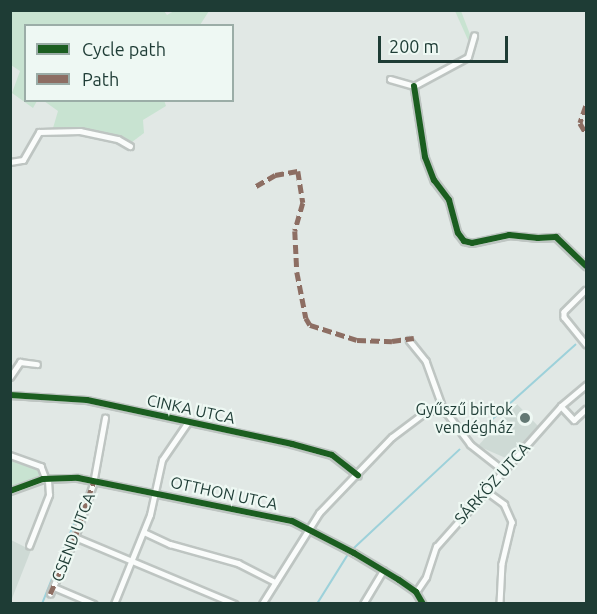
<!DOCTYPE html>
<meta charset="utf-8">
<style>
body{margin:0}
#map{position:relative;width:597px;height:614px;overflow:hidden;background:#e1e8e5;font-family:Ubuntu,sans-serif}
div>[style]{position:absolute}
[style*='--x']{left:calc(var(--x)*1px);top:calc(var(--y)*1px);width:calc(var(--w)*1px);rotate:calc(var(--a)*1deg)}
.built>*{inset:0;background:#cedad5}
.green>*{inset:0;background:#c8e3d1}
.stream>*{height:1.5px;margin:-0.75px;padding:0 0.75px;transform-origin:0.75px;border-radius:0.75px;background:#9dd1da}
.roads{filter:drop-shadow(2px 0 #bec5c2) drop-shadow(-2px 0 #bec5c2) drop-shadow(0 2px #bec5c2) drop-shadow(0 -2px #bec5c2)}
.minor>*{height:4.5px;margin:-2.25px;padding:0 2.25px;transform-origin:2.25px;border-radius:2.25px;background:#fafcfb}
.quiet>*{height:4.5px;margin-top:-2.25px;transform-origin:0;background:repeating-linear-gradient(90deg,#8d6e63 0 9px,transparent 0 13.5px)}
.cycleway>*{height:6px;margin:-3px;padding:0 3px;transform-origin:3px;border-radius:3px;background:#1b5e20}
.dots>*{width:16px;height:16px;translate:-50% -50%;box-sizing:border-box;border:3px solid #eef8f3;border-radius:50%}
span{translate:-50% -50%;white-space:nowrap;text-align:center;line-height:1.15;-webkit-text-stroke:4.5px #eef8f3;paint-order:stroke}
.street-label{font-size:16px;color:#1e3c35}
.poi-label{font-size:16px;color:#1e3c35}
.right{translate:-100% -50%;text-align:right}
.frame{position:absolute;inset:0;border:12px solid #1e3c35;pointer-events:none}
.legend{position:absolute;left:24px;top:24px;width:210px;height:78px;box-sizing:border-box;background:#eef8f3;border:2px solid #9bada7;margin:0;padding:8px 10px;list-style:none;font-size:18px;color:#1e3c35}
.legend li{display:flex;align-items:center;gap:12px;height:30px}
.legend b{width:30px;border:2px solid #9bada7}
.scale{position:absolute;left:378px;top:36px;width:130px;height:27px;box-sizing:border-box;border:3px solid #1e3c35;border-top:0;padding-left:8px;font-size:18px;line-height:21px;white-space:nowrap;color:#1e3c35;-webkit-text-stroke:4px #eef8f3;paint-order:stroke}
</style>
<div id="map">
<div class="built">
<i style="clip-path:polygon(516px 403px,538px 426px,508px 459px,478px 446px)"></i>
<i style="clip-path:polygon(11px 540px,31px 550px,11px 601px)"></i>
</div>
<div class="green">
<i style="clip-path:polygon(164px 11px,167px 15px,174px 11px,209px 11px,200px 25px,26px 26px,26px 100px,37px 101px,33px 108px,12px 93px,20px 71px,11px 65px,11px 11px)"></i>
<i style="clip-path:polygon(455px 11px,461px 11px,471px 37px,468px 40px)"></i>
<i style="clip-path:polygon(164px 100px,166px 106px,143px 120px,144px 133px,132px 142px,88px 130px,53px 128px,58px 111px,44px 101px)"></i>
<i style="clip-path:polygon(10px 458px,38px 468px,40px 478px,11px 490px)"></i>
</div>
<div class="stream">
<i style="--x:477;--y:433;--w:132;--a:-41.9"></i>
<i style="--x:354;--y:548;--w:144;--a:-43"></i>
<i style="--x:42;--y:604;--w:111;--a:-68.3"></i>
<i style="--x:317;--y:604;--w:57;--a:-58"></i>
</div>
<div class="roads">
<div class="minor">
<i style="--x:390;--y:79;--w:25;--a:16"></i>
<i style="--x:414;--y:86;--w:72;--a:81.2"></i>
<i style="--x:425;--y:157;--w:25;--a:69"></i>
<i style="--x:434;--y:180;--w:25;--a:53"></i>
<i style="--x:449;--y:200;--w:34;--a:75"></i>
<i style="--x:458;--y:233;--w:10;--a:53"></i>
<i style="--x:464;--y:241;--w:8;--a:14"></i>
<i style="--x:472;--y:243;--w:38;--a:-12"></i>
<i style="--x:509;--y:235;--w:29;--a:6"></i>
<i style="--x:538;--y:238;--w:18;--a:-3"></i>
<i style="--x:556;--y:237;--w:42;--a:44"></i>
<i style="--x:414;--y:86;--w:61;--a:-28.2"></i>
<i style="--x:468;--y:57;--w:22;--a:-74"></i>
<i style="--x:10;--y:162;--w:13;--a:-9"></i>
<i style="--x:23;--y:160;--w:32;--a:-60"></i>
<i style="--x:39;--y:132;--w:41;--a:-1.4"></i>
<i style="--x:80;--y:131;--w:39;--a:12"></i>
<i style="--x:118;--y:139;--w:14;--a:30"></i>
<i style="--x:586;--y:290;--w:31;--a:135"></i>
<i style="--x:564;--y:312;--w:5;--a:90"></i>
<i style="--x:564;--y:317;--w:35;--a:51"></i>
<i style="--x:409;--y:340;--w:27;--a:51"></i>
<i style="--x:426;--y:361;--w:53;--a:70.2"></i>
<i style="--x:10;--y:377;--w:18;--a:-56"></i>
<i style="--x:20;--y:362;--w:17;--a:7"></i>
<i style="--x:10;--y:395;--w:77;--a:3.7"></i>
<i style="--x:87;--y:400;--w:210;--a:12.1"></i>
<i style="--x:292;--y:444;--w:41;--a:15.4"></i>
<i style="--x:332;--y:455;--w:33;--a:38"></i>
<i style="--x:561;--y:406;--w:19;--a:47"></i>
<i style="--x:574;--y:420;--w:16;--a:-43"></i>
<i style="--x:10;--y:455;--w:33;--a:20"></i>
<i style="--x:41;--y:466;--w:14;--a:69"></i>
<i style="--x:485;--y:490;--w:24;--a:36"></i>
<i style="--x:504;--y:504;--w:20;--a:66"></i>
<i style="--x:512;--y:522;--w:43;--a:103.4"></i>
<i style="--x:502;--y:564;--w:40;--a:92.9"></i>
<i style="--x:10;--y:491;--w:35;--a:-20"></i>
<i style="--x:43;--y:479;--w:35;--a:-2"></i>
<i style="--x:78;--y:478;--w:218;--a:11.4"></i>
<i style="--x:292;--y:521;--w:70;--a:27.3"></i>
<i style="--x:354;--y:553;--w:52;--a:31"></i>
<i style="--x:399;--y:580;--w:21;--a:35"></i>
<i style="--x:416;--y:592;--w:14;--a:60"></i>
<i style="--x:144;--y:532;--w:29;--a:25"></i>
<i style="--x:170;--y:544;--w:71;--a:15.6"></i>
<i style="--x:238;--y:563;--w:42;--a:27.2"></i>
<i style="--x:75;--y:537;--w:173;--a:22.7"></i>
<i style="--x:29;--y:546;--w:55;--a:-68.6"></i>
<i style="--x:49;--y:495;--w:16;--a:-94"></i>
<i style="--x:54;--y:587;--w:43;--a:23"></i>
<i style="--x:416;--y:592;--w:18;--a:-56"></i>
<i style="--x:426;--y:577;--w:32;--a:-72"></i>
<i style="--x:436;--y:547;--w:188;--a:-48.4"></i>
<i style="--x:561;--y:406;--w:33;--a:-40"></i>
<i style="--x:50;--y:594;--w:62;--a:-66.3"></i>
<i style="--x:75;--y:537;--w:56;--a:-71.2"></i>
<i style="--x:93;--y:484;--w:67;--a:-79.7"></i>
<i style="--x:114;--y:604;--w:96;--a:-68"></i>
<i style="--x:150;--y:515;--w:56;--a:-77.7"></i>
<i style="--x:162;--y:460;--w:46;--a:-55.6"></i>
<i style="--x:262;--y:604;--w:107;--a:-57.9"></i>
<i style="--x:319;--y:513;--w:105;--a:-46.2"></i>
<i style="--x:392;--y:437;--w:39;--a:-37"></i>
<i style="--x:423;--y:414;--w:14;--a:-21"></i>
<i style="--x:436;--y:409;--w:12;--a:20"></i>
<i style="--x:447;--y:413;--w:39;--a:53"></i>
<i style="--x:470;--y:444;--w:42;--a:38.2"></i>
<i style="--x:363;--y:604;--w:39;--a:-59"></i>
</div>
</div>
<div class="quiet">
<i style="--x:586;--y:106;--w:18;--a:109"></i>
<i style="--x:580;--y:123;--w:12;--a:59"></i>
<i style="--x:256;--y:186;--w:22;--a:-30"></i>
<i style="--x:275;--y:175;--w:23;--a:-10"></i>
<i style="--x:298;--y:171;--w:32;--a:81"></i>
<i style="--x:303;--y:203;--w:29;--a:106"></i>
<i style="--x:295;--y:231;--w:41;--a:87.2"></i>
<i style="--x:297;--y:272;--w:47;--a:78.9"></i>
<i style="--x:306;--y:318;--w:8;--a:60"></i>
<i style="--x:310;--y:325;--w:49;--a:17.7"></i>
<i style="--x:357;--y:340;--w:35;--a:2"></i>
<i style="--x:392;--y:341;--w:22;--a:-8"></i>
<i style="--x:50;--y:594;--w:62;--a:-66.3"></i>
<i style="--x:75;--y:537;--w:60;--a:-71.6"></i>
</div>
<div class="cycleway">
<i style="--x:414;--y:86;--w:72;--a:81.2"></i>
<i style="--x:425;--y:157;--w:25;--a:69"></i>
<i style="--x:434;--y:180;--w:25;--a:53"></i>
<i style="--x:449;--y:200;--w:34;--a:75"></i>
<i style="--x:458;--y:233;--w:10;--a:53"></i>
<i style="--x:464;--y:241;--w:8;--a:14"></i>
<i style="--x:472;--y:243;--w:38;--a:-12"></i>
<i style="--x:509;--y:235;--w:29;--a:6"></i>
<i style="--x:538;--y:238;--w:18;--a:-3"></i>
<i style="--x:556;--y:237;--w:42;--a:44"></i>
<i style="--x:10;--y:395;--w:77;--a:3.7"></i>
<i style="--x:87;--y:400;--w:210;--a:12.1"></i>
<i style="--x:292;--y:444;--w:41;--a:15.4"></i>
<i style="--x:332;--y:455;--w:33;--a:38"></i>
<i style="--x:10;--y:491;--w:35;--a:-20"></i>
<i style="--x:43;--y:479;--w:35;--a:-2"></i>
<i style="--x:78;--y:478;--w:218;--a:11.4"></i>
<i style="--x:292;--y:521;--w:70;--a:27.3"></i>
<i style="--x:354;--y:553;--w:52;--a:31"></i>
<i style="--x:399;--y:580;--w:21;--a:35"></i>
<i style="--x:416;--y:592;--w:14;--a:60"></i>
</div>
<div class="dots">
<i style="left:525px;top:418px;background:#627873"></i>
</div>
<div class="street-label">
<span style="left:191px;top:409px;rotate:12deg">CINKA UTCA</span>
<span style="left:492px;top:483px;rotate:-48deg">SÁRKÖZ UTCA</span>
<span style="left:224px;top:493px;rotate:12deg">OTTHON UTCA</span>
<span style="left:73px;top:537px;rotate:-69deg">CSEND UTCA</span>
</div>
<div class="poi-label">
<span class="right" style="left:513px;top:418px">Gyűszű birtok<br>vendégház</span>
</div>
<div class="frame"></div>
<ul class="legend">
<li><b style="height:8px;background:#1b5e20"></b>Cycle path</li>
<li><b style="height:8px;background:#8d6e63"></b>Path</li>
</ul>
<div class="scale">200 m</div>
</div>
